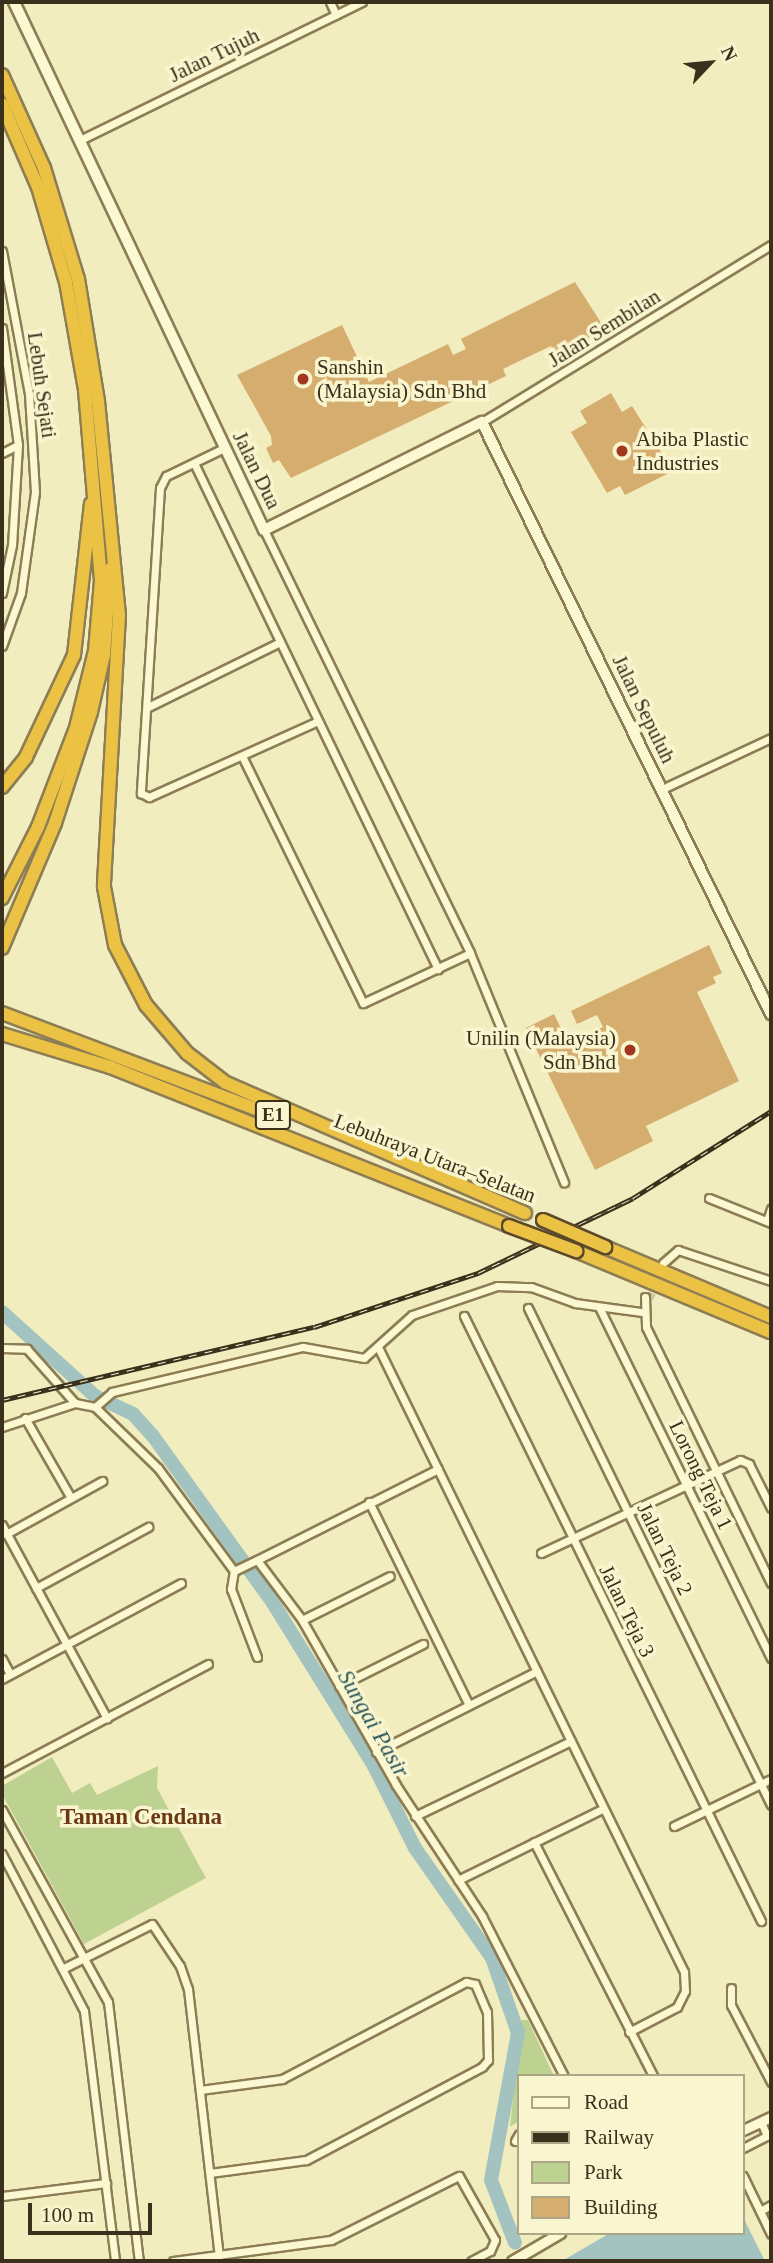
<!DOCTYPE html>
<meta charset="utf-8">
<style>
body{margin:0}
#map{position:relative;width:773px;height:2263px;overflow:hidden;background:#f2edbe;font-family:Georgia,serif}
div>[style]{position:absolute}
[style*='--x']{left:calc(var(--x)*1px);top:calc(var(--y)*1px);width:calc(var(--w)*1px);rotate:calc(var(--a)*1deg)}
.green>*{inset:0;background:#bdd191}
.water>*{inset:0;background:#a2c3c0}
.river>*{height:14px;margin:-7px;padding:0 7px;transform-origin:7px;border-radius:7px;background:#a2c3c0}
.building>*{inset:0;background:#d4ad6f}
.minor-tunnel>*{height:7px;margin-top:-3.5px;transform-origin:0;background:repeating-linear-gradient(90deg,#cdc79d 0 7px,transparent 0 10.5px)}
.roads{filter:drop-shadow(2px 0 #8c7d55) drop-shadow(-2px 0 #8c7d55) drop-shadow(0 2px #8c7d55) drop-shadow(0 -2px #8c7d55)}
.minor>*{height:7px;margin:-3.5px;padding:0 3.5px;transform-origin:3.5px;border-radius:3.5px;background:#fcf8d2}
.tertiary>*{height:9px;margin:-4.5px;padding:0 4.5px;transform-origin:4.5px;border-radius:4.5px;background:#fcf8d2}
.secondary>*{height:10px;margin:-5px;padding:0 5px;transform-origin:5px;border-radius:5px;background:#fcf8d2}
.motorway>*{height:12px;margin:-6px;padding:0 6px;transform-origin:6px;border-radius:6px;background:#ebc244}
.rail>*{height:5px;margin-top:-2.5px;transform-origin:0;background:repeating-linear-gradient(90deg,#f9f5ce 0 8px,#3a301b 0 16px);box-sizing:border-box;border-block:2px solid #3a301b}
.bridges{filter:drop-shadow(2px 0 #59492a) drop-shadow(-2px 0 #59492a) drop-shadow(0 2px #59492a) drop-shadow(0 -2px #59492a)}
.motorway-bridge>*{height:12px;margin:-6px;padding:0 6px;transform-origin:6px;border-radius:6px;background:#ebc244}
.dots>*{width:19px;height:19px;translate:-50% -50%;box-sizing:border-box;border:4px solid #f9f5ce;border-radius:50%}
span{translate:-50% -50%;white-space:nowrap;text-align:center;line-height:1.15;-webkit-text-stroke:7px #f9f5ce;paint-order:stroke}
.shield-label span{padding:2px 5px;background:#f9f5ce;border:2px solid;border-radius:5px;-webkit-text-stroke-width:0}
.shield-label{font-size:19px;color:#3a301b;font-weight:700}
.street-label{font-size:21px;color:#3a301b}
.poi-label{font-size:21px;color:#3a301b}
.left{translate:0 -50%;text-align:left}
.right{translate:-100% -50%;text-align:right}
.water-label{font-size:23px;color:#28555b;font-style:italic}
.neighbourhood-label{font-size:23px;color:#6b3816;font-weight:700}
.frame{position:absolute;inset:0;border:4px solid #3a301b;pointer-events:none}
.legend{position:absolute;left:517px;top:2074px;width:228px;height:161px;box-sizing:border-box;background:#f9f5ce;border:2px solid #ada686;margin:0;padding:9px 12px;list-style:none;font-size:21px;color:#3a301b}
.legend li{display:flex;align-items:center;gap:14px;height:35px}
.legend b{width:35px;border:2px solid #ada686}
.north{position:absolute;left:675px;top:28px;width:70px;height:70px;-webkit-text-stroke:5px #f9f5ce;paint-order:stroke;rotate:64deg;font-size:19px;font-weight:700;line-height:28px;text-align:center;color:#3a301b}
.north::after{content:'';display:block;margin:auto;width:24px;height:32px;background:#3a301b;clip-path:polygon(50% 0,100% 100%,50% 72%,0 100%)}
.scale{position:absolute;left:28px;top:2203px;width:124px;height:32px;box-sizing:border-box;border:4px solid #3a301b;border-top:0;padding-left:9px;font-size:21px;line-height:24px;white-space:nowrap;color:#3a301b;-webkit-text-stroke:5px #f9f5ce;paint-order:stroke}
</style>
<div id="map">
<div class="green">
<i style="clip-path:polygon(52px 1757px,72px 1793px,90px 1783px,97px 1795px,158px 1766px,157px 1788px,206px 1878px,84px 1944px,2px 1794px,2px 1786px)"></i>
<i style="clip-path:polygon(516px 2020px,528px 2020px,554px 2076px,519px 2076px,519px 2121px,510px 2127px,520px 2032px)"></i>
</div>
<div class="water">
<i style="clip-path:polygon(743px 2217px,765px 2261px,562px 2261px,610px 2233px,743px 2233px)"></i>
</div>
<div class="river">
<i style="--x:2;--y:1312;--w:125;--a:42.1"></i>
<i style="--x:95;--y:1396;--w:42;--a:25.3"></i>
<i style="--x:133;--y:1414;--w:30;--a:48"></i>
<i style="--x:153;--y:1436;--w:206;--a:54.3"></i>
<i style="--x:273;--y:1603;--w:192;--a:58.2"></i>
<i style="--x:374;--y:1766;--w:92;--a:63.4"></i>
<i style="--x:415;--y:1848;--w:134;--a:55"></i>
<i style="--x:492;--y:1958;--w:79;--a:70.9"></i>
<i style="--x:518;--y:2033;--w:149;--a:100.4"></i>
<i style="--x:491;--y:2180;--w:67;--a:69.1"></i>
</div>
<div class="building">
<i style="clip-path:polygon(575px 282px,605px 329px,556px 358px,551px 346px,503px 369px,506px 376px,291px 478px,279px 460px,273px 463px,266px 448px,272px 445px,271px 436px,237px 375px,342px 325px,369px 382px,448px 344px,453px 355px,466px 349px,461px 339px)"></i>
<i style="clip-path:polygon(611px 393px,622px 412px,632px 406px,673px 471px,625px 495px,620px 486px,607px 493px,571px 432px,587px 423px,580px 411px)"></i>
<i style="clip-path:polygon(709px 945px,722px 973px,713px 977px,716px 983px,697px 992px,739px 1081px,646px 1126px,653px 1141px,595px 1170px,526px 1028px,554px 1014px,568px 1043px,603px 1027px,597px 1015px,577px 1024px,571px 1011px)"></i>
</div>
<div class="minor-tunnel">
<i style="--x:649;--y:1299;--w:38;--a:-62"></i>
</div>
<div class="roads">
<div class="minor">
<i style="--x:330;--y:2;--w:14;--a:65"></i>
<i style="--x:80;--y:140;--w:314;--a:-26.1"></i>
<i style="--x:2;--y:251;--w:146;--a:79.3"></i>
<i style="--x:29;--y:394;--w:98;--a:86.5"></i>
<i style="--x:35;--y:492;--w:102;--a:97.9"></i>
<i style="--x:21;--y:593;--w:56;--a:109.7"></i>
<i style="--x:2;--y:328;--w:118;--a:82.2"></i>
<i style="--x:18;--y:445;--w:100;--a:93.4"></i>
<i style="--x:12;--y:545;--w:49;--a:101.8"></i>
<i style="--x:482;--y:422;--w:339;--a:-31.5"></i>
<i style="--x:224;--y:448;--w:64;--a:154.2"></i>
<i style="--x:166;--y:476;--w:13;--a:117"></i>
<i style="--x:160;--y:488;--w:306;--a:93.6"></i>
<i style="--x:141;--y:793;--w:9;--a:27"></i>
<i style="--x:149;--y:797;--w:185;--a:-24.2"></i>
<i style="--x:2;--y:453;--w:18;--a:-27"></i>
<i style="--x:194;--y:463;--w:562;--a:64.26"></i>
<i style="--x:264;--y:530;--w:470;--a:64"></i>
<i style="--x:470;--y:953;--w:248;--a:67.7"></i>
<i style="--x:148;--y:707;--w:147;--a:-26.2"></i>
<i style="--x:242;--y:756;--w:275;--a:63.9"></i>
<i style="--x:363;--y:1003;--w:118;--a:-25"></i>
<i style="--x:662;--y:789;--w:120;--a:-25.1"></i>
<i style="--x:709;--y:1198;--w:67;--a:22"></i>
<i style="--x:767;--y:1221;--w:13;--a:-72"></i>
<i style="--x:663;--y:1263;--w:20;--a:-41"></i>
<i style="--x:678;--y:1250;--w:98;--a:18.4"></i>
<i style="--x:645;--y:1297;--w:30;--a:88"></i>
<i style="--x:646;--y:1327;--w:285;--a:64"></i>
<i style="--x:599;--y:1307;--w:391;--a:63.9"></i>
<i style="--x:528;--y:1308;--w:553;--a:63.94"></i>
<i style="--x:464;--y:1316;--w:674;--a:63.85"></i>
<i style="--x:378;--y:1347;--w:696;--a:63.91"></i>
<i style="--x:684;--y:1972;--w:19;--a:87"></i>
<i style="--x:685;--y:1991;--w:18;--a:117"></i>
<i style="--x:677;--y:2007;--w:54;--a:152.5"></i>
<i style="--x:2;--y:1348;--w:25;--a:2"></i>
<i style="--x:27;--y:1349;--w:72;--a:48.4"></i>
<i style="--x:95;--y:1407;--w:88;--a:44.1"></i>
<i style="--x:158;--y:1468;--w:128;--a:53.6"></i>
<i style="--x:25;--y:1418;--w:92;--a:60.1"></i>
<i style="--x:2;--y:1427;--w:77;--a:-18.2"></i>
<i style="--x:75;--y:1403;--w:20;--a:11"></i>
<i style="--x:95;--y:1407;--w:23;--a:-41"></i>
<i style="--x:112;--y:1392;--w:196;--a:-13.3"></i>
<i style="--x:303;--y:1347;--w:62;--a:10.2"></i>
<i style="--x:364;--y:1358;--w:64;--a:-41.9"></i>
<i style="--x:412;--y:1315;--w:90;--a:-18.8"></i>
<i style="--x:497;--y:1286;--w:34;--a:2"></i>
<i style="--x:531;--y:1287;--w:47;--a:20"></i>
<i style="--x:575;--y:1303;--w:68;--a:7.7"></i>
<i style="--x:438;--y:1469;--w:203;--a:153.3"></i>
<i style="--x:257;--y:1560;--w:75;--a:53.1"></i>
<i style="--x:302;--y:1620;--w:190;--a:60.3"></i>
<i style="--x:396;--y:1785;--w:157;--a:56.7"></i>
<i style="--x:482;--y:1916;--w:180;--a:62.9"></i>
<i style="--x:369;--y:1502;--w:226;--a:63.8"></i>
<i style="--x:2;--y:1525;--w:220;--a:61.5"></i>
<i style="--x:6;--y:1534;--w:110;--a:-28.9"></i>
<i style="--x:541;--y:1553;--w:220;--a:-25"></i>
<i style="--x:740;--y:1460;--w:10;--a:24"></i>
<i style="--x:749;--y:1464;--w:49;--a:63.4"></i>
<i style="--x:36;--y:1588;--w:128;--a:-28.6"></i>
<i style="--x:302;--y:1620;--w:98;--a:-26.6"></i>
<i style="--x:257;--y:1657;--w:73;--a:-110.9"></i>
<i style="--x:231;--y:1589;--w:18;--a:-81"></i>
<i style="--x:234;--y:1571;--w:25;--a:-26"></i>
<i style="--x:2;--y:1659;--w:17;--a:62"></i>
<i style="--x:2;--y:1679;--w:203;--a:-28.2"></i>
<i style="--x:339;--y:1686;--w:94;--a:-26.6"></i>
<i style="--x:376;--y:1752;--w:180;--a:-26.7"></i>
<i style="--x:2;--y:1773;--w:233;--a:-27.9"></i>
<i style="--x:2;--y:1810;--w:219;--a:61.1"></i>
<i style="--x:108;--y:2002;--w:261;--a:83.2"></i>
<i style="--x:415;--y:1816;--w:173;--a:-25.7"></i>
<i style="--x:674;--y:1826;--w:108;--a:-25.9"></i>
<i style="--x:534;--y:1842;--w:263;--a:63"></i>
<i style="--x:2;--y:1854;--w:177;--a:62.4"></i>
<i style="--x:84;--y:2011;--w:252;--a:82.9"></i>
<i style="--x:458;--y:1880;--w:161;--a:-26.2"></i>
<i style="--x:64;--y:1968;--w:98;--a:-26.6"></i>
<i style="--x:152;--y:1924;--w:50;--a:56.3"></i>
<i style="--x:180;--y:1966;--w:24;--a:71"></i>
<i style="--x:188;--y:1989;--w:269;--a:83.4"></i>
<i style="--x:731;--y:1988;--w:17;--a:90"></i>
<i style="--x:731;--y:2005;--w:87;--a:62.5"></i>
<i style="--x:200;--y:2090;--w:83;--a:-7.6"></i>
<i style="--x:282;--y:2079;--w:208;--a:-27.8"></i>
<i style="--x:466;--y:1982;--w:9;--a:13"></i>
<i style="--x:475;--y:1984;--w:30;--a:67"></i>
<i style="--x:487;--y:2012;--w:48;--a:88.8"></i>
<i style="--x:488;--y:2060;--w:9;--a:131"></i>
<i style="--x:482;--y:2067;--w:199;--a:152.1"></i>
<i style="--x:306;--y:2160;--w:97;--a:172.3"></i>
<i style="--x:515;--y:2141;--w:8;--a:-60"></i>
<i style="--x:743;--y:2148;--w:27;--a:-27"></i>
<i style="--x:767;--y:2136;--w:15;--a:-113"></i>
<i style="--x:743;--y:2176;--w:64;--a:64.2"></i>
<i style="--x:2;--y:2196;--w:105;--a:-7.1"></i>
<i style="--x:760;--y:2211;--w:13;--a:-29"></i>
<i style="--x:173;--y:2261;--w:159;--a:-7.6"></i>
<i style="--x:331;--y:2240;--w:143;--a:-26.6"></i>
<i style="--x:459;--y:2176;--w:73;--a:60.6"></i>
<i style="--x:495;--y:2240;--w:12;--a:114"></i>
<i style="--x:490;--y:2251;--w:21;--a:152"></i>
</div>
<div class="tertiary">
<i style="--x:743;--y:2130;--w:31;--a:-25"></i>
<i style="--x:512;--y:2261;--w:56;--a:-30.3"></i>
</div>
<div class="secondary">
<i style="--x:14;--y:2;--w:584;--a:64.66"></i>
<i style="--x:264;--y:530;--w:243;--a:-26.4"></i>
<i style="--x:482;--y:422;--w:659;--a:63.98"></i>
</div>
<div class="motorway">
<i style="--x:2;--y:75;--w:102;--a:65.7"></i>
<i style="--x:44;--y:168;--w:116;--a:73"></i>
<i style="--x:78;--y:279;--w:124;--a:80.7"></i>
<i style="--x:98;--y:401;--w:215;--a:84.4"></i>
<i style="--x:119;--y:615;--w:272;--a:93.2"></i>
<i style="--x:104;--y:887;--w:59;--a:79.3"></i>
<i style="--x:115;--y:945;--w:68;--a:62.7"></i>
<i style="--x:146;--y:1005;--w:63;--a:49.5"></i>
<i style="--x:187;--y:1053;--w:49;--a:37.6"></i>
<i style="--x:226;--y:1083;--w:326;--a:23.5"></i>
<i style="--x:2;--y:104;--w:90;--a:66.6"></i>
<i style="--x:38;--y:187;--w:99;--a:73.6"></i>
<i style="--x:66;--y:282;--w:110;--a:80"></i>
<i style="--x:85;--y:390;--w:192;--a:85.2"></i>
<i style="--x:101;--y:581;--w:70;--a:94.9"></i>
<i style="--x:95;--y:651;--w:79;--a:103.9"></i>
<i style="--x:76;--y:728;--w:106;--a:111"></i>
<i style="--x:38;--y:827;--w:80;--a:116.9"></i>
<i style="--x:2;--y:787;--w:38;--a:-51"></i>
<i style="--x:26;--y:757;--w:113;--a:-64.8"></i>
<i style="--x:74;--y:655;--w:152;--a:-83.6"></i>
<i style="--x:2;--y:948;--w:136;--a:-67"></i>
<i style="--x:55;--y:823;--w:117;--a:-72"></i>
<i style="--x:91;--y:712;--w:58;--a:-77.2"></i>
<i style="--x:104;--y:655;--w:86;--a:-86"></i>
<i style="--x:2;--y:1013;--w:300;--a:20.7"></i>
<i style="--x:2;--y:1034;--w:113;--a:17"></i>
<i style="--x:110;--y:1067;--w:430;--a:21.7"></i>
<i style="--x:605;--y:1247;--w:180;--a:22.9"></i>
<i style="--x:576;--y:1251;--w:211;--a:22.6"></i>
</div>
</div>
<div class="rail">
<i style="--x:2;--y:1400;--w:320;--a:-13.2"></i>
<i style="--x:314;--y:1327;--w:173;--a:-18.2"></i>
<i style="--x:478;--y:1273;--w:172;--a:-25.8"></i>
<i style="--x:633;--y:1198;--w:163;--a:-32.2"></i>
</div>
<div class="bridges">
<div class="motorway-bridge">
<i style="--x:543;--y:1220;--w:68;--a:23.5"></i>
<i style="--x:509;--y:1226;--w:72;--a:20.5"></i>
</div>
</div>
<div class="dots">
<i style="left:303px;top:379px;background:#a1371e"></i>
<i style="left:622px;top:451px;background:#a1371e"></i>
<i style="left:630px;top:1050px;background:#a1371e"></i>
</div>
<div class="shield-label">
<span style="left:273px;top:1115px">E1</span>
</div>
<div class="street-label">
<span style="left:214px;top:55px;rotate:-26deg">Jalan Tujuh</span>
<span style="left:604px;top:328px;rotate:-32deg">Jalan Sembilan</span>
<span style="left:42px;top:385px;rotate:82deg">Lebuh Sejati</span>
<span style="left:257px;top:470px;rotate:64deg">Jalan Dua</span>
<span style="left:644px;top:709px;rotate:64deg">Jalan Sepuluh</span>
<span style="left:435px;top:1158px;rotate:21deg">Lebuhraya Utara–Selatan</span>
<span style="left:701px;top:1475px;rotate:64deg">Lorong Teja 1</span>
<span style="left:665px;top:1549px;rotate:64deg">Jalan Teja 2</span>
<span style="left:627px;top:1611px;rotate:64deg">Jalan Teja 3</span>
</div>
<div class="poi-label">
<span class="left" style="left:317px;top:379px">Sanshin<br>(Malaysia) Sdn Bhd</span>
<span class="left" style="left:636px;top:451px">Abiba Plastic<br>Industries</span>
<span class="right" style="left:616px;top:1050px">Unilin (Malaysia)<br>Sdn Bhd</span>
</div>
<div class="water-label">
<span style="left:373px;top:1724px;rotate:60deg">Sungai Pasir</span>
</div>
<div class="neighbourhood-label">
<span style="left:141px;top:1817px">Taman Cendana</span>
</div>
<div class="frame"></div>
<ul class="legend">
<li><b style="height:9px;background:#fcf8d2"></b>Road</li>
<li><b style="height:9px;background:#3a301b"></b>Railway</li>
<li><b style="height:19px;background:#bdd191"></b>Park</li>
<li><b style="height:19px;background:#d4ad6f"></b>Building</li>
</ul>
<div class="north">N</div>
<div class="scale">100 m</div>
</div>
